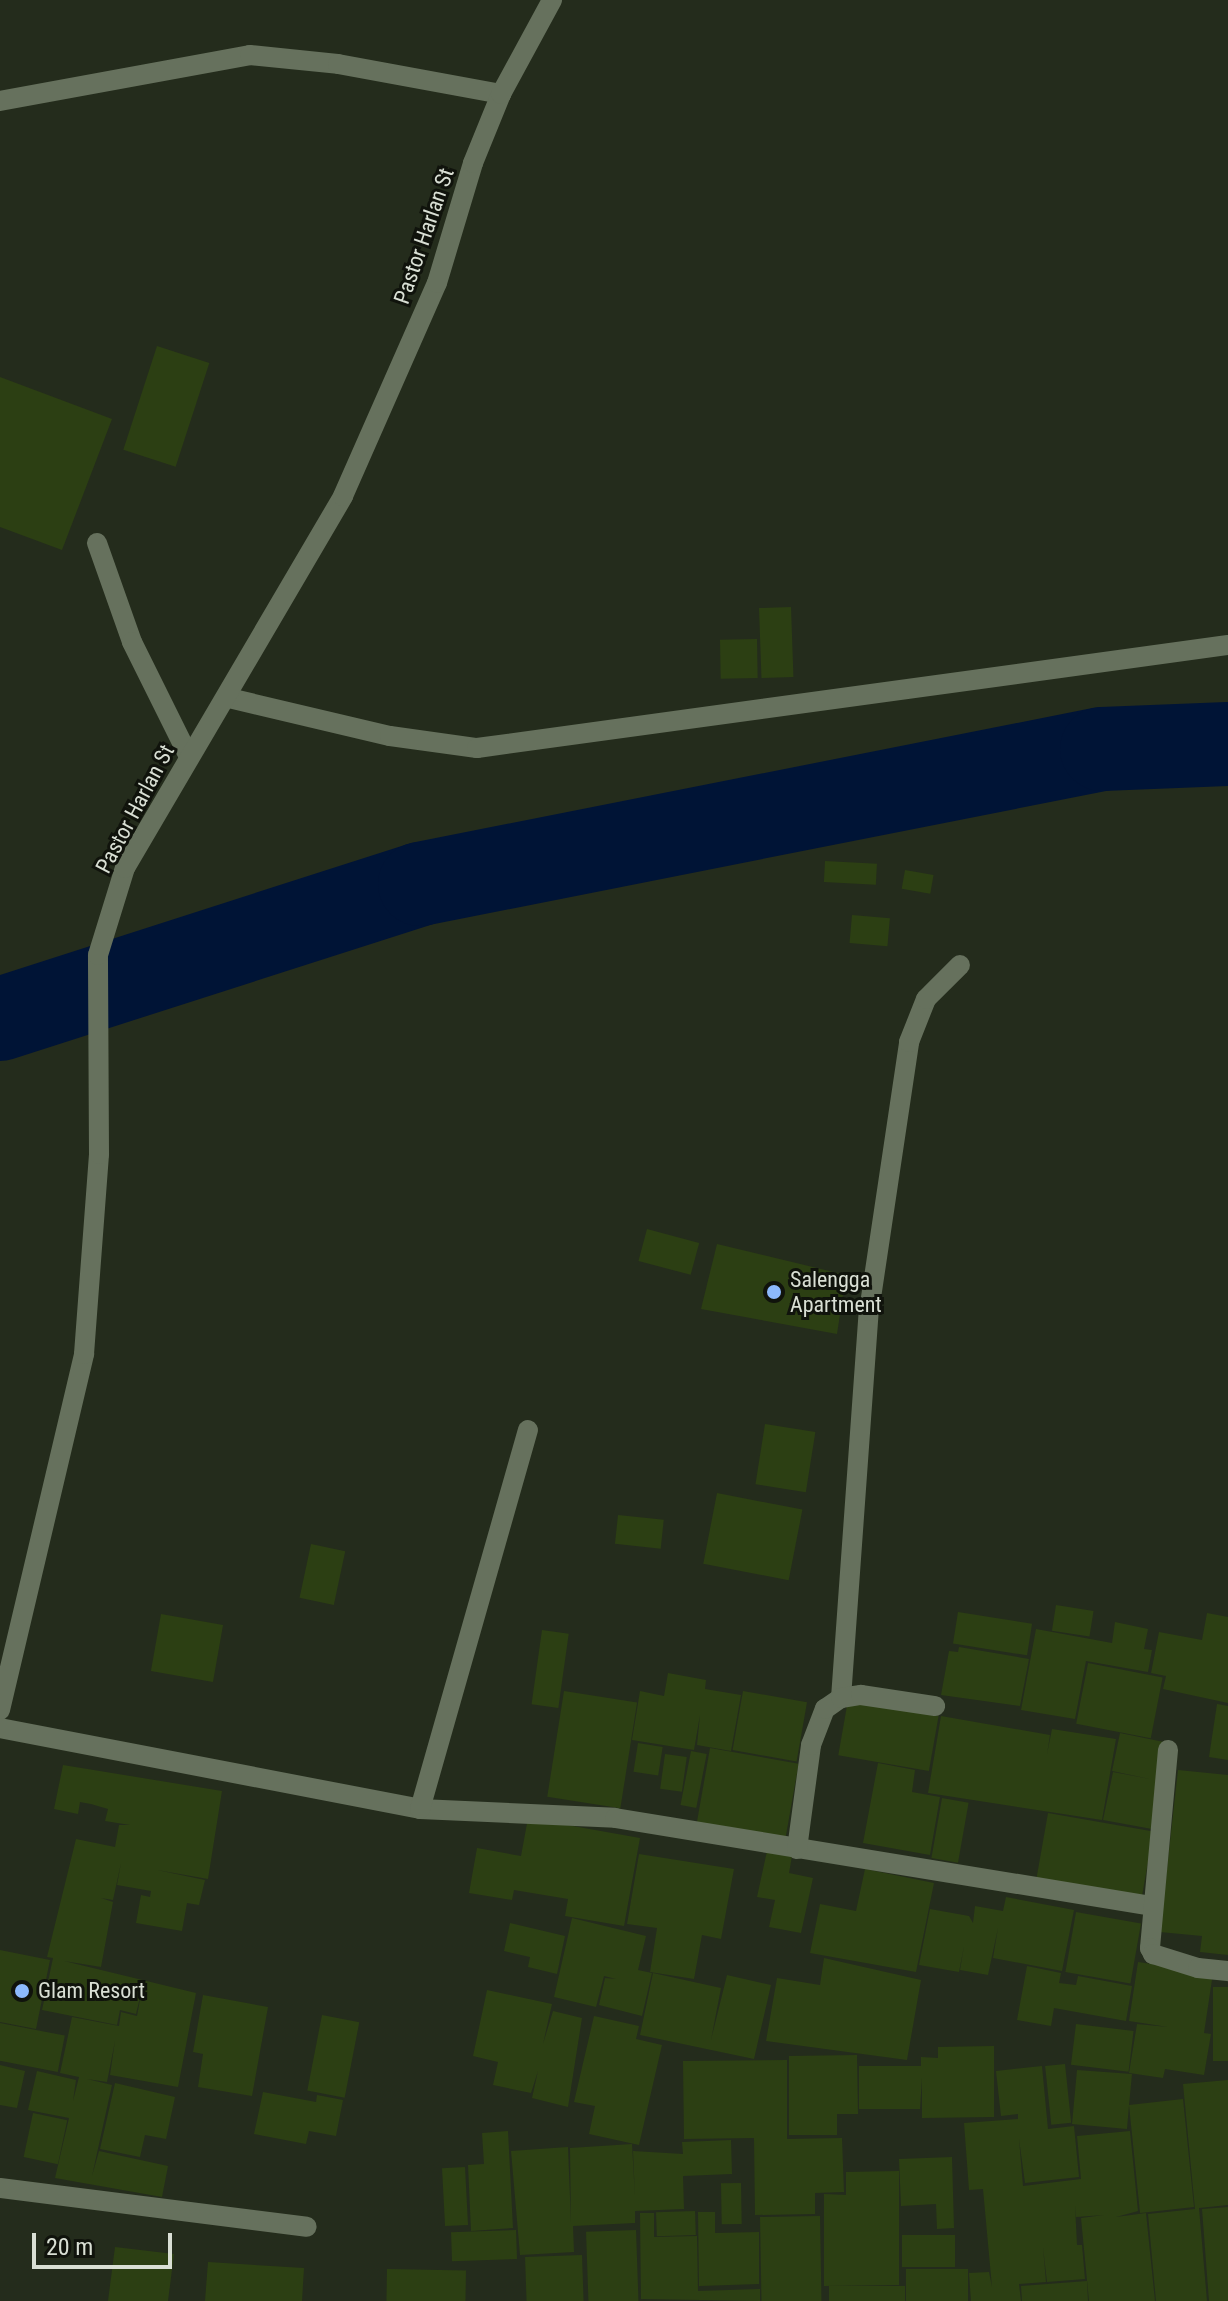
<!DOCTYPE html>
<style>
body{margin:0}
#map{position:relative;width:1228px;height:2301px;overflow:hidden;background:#242c1c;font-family:"Roboto Condensed",sans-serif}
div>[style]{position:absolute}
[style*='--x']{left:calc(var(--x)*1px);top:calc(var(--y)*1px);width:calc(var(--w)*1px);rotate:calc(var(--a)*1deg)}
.river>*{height:84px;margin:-42px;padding:0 42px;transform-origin:42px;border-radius:42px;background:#001436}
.building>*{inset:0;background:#2c3f13;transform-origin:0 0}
.minor>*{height:20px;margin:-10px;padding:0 10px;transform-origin:10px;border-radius:10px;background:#66715d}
.dots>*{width:22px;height:22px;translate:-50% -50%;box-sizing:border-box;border:4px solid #10130c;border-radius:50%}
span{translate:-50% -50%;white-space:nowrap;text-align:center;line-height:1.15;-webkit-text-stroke:6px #10130c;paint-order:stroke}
.street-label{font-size:22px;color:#d9dfd4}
.poi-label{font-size:22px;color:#d9dfd4}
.left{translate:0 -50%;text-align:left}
.scale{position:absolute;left:32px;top:2233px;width:140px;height:36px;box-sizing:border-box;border:4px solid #d9dfd4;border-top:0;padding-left:10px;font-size:24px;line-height:28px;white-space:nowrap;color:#d9dfd4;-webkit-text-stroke:6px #10130c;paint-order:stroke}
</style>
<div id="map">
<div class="river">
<i style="--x:0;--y:1019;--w:441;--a:-17.8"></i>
<i style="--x:420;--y:884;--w:695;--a:-11.2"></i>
<i style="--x:1102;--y:749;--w:126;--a:-2.3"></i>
</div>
<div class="building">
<i style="left:157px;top:346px;width:55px;height:109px;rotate:18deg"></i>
<i style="clip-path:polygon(0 377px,112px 419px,62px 550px,0 527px)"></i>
<i style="left:791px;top:607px;width:70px;height:32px;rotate:88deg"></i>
<i style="left:757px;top:639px;width:39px;height:37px;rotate:89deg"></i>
<i style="left:825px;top:861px;width:52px;height:21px;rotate:3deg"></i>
<i style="left:905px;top:870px;width:29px;height:19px;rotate:10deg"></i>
<i style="left:852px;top:915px;width:38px;height:28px;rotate:5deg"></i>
<i style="left:647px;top:1229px;width:54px;height:33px;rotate:15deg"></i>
<i style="clip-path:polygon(717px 1244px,846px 1275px,837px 1334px,701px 1309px)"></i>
<i style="left:765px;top:1424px;width:51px;height:61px;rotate:9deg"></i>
<i style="left:717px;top:1493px;width:87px;height:72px;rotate:11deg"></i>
<i style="left:618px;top:1515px;width:46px;height:29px;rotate:6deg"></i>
<i style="left:311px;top:1544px;width:35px;height:55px;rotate:12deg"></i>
<i style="left:1056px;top:1605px;width:38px;height:26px;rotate:9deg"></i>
<i style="left:958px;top:1612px;width:75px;height:32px;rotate:9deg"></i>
<i style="clip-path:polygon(1207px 1613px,1228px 1617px,1228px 1703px,1163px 1689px,1166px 1676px,1151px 1673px,1159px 1632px,1202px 1640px)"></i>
<i style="left:161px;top:1614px;width:63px;height:58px;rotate:10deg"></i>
<i style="clip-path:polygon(1115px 1622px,1148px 1629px,1144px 1649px,1152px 1650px,1148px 1672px,1086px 1661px,1075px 1719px,1021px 1710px,1036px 1629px,1112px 1643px)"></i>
<i style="left:542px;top:1630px;width:27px;height:75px;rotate:8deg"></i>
<i style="clip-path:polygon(959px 1647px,1029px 1659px,1020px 1706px,941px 1695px,949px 1651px,958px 1652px)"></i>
<i style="left:1088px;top:1663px;width:76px;height:62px;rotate:11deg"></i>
<i style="clip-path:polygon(668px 1673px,706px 1680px,705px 1689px,741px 1695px,731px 1751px,697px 1745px,700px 1715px,694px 1750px,632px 1740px,640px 1691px,664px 1696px)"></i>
<i style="left:564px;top:1691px;width:74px;height:107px;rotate:9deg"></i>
<i style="left:743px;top:1691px;width:65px;height:60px;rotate:10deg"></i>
<i style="left:848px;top:1700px;width:92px;height:56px;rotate:10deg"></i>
<i style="clip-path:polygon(1217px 1704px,1228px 1706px,1228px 1760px,1209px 1757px)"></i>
<i style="clip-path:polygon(941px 1716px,1050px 1735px,1047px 1754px,1052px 1729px,1116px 1739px,1102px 1820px,928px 1793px)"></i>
<i style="clip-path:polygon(1120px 1733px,1164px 1742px,1152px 1829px,1103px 1820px,1113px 1772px,1150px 1779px,1112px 1771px)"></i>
<i style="left:638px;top:1743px;width:25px;height:29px;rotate:9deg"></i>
<i style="left:710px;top:1748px;width:90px;height:76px;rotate:10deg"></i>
<i style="left:691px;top:1751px;width:16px;height:55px;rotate:11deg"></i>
<i style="left:665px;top:1754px;width:22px;height:35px;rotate:8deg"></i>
<i style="clip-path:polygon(878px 1763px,915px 1770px,912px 1792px,940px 1797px,930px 1855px,863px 1843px)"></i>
<i style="clip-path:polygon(63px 1765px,222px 1791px,208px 1879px,157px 1870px,205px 1880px,199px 1905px,187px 1903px,182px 1931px,136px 1923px,141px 1895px,150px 1897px,151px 1891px,117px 1885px,121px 1863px,113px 1900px,101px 1898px,113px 1902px,101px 1967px,64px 1961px,196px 1993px,178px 2087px,110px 2075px,115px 2041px,107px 2082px,87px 2079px,112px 2085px,92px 2176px,99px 2151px,168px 2166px,162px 2197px,55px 2178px,69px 2118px,28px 2110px,37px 2071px,76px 2080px,73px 2101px,79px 2077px,60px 2073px,72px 2017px,119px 2026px,121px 2012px,137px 2016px,142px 1989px,136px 2014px,120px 2010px,117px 2025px,42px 2010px,53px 1958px,47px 1957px,76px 1839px,115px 1847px,119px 1825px,130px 1825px,105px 1821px,108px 1809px,91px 1804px,80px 1802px,78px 1814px,54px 1809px)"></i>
<i style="clip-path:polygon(1178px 1770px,1228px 1775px,1228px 1955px,1200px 1952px,1202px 1936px,1160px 1932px)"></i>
<i style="left:942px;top:1798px;width:27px;height:61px;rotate:10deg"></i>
<i style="left:1048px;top:1813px;width:107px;height:68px;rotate:10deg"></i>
<i style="clip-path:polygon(528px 1818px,640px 1838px,624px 1926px,565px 1916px,568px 1899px,514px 1890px,512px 1900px,469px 1893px,477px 1848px,521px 1856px)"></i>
<i style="clip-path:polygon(767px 1851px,792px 1856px,789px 1873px,813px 1878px,801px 1933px,769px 1927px,775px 1900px,757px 1897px)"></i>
<i style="clip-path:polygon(639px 1854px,734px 1869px,721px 1939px,702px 1935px,694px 1979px,650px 1972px,657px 1928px,627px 1924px)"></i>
<i style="clip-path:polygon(865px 1869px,934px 1883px,916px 1972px,810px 1953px,820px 1904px,856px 1911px)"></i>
<i style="clip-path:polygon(1006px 1897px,1074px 1910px,1062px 1971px,993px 1958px,998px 1928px,988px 1975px,960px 1970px,964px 1946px,959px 1972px,919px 1965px,930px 1909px,969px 1916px,973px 1923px,975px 1906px,1003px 1911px)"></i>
<i style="left:1076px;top:1912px;width:66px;height:61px;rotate:10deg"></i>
<i style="clip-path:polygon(572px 1918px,646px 1936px,638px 1970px,652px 1973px,642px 2016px,599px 2005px,605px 1978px,616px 1979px,604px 1976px,596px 2007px,554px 1997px)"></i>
<i style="clip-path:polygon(510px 1923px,565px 1936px,557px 1974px,528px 1967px,530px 1957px,504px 1951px)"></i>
<i style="clip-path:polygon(0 1950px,50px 1960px,36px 2029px,0 2022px)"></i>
<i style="clip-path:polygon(824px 1958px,921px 1980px,907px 2060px,766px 2041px,777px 1978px,820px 1985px)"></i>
<i style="clip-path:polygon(1138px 1962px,1213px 1973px,1204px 2033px,1211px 2034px,1204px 2075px,1165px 2069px,1163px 2078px,1129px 2073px,1137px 2024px,1168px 2027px,1129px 2021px)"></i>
<i style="clip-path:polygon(1027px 1966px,1061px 1973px,1059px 1983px,1076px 1985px,1078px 1976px,1132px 1986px,1126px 2021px,1054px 2008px,1051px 2026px,1017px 2020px)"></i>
<i style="clip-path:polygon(653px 1973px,721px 1988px,711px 2040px,727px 1975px,771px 1985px,754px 2059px,640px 2035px)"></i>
<i style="left:1228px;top:1987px;width:74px;height:15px;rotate:90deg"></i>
<i style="clip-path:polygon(487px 1990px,552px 2004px,543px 2044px,553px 2011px,582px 2018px,568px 2107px,532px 2098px,538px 2071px,531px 2093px,493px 2085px,498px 2062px,473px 2056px)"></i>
<i style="clip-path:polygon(203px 1995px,268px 2007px,252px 2096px,198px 2087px,203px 2054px,193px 2052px)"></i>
<i style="left:322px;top:2015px;width:38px;height:77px;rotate:11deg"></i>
<i style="clip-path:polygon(594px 2016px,639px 2026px,636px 2039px,662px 2045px,639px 2145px,589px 2134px,595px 2106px,574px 2102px)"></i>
<i style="left:0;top:2023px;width:66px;height:37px;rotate:11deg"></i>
<i style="left:1076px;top:2024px;width:58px;height:41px;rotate:7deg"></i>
<i style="clip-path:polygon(994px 2046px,994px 2117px,922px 2118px,922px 2078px,920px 2109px,859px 2109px,859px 2066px,921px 2066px,921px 2057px,938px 2058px,938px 2047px)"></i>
<i style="clip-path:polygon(857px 2055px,858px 2114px,837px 2114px,837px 2135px,789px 2135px,789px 2056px)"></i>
<i style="clip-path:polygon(787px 2060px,787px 2139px,842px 2138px,844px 2192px,815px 2193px,815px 2214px,755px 2215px,754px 2138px,684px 2139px,683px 2061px)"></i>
<i style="left:1065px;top:2064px;width:59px;height:20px;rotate:84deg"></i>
<i style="clip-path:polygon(0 2065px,25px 2071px,17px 2108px,0 2105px)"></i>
<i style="clip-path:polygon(1042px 2066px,1048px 2129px,1074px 2126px,1079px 2177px,1025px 2183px,1019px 2139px,1023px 2186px,1081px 2179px,1077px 2136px,1130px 2131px,1138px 2211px,1116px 2217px,1146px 2213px,1155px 2301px,1089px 2301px,1081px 2218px,1104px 2215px,1076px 2217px,1075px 2205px,1077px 2245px,1082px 2245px,1085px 2279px,1047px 2282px,1043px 2247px,1046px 2282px,1019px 2284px,1021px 2301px,971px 2301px,969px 2273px,989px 2272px,992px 2287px,983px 2189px,969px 2190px,964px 2123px,1018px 2119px,1018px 2114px,1001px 2116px,996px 2071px)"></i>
<i style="clip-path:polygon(1077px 2070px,1132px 2074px,1129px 2105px,1183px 2099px,1194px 2207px,1140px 2213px,1129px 2105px,1127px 2129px,1072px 2124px)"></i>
<i style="clip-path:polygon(1228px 2080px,1228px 2205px,1199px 2208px,1207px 2301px,1156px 2301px,1148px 2214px,1195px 2209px,1183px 2084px)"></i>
<i style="clip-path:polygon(115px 2083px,175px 2097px,166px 2139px,145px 2135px,140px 2157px,100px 2149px)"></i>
<i style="clip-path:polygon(263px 2092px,316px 2102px,317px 2095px,343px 2100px,336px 2136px,309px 2131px,306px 2144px,254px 2134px)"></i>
<i style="left:33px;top:2113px;width:35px;height:45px;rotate:12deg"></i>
<i style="clip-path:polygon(508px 2131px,513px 2228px,471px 2231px,468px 2165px,484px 2164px,482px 2133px)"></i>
<i style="clip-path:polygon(731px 2140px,732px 2174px,683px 2176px,684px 2209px,635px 2211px,635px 2223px,573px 2226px,574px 2252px,520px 2255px,511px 2151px,568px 2147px,571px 2223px,570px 2148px,632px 2144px,635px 2197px,633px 2151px,683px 2154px,682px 2142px)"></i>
<i style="clip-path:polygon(952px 2157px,954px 2228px,937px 2229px,936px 2204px,901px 2206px,899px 2159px)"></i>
<i style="left:465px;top:2167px;width:58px;height:23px;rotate:87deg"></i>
<i style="clip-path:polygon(899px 2171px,899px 2285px,824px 2286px,824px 2194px,846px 2195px,846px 2172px)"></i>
<i style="left:741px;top:2183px;width:41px;height:20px;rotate:89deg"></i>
<i style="clip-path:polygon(1228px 2207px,1228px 2301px,1209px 2301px,1202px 2209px)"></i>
<i style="left:695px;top:2211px;width:24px;height:39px;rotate:88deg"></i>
<i style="clip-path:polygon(698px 2212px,715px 2212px,715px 2233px,759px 2232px,759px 2284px,699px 2286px)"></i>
<i style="clip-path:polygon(640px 2213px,654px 2213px,654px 2237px,697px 2236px,698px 2291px,760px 2289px,760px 2301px,641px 2299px)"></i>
<i style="left:820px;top:2216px;width:85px;height:60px;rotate:89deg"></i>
<i style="left:516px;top:2230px;width:29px;height:65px;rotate:88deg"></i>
<i style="left:636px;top:2230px;width:71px;height:50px;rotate:88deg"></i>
<i style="left:955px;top:2235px;width:32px;height:53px;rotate:90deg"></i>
<i style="clip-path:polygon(115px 2247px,174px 2254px,168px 2301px,108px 2301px)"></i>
<i style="left:582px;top:2255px;width:46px;height:57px;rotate:88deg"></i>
<i style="clip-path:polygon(208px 2262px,304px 2268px,302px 2301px,205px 2301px)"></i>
<i style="left:387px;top:2269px;width:79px;height:32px;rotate:1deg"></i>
<i style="left:968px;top:2269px;width:32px;height:62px;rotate:90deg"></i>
<i style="clip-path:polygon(1087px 2281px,1088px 2301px,1022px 2301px,1021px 2286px)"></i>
<i style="left:905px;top:2286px;width:15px;height:76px;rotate:90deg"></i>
</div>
<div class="minor">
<i style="--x:0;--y:101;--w:254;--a:-10.4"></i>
<i style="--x:250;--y:55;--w:88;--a:5.8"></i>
<i style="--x:338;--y:64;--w:166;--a:10.4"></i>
<i style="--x:97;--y:543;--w:105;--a:70.5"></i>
<i style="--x:132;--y:642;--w:128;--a:63.6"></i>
<i style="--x:229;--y:698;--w:165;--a:13.3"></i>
<i style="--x:390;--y:736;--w:88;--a:7.9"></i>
<i style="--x:477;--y:748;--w:758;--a:-7.81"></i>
<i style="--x:841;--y:1698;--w:388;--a:-85.9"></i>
<i style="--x:869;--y:1311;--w:272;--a:-81.5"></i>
<i style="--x:909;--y:1042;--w:46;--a:-68.4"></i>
<i style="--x:926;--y:999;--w:48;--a:-45"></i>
<i style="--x:0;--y:1710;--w:366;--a:-76.7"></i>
<i style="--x:84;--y:1354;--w:201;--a:-85.7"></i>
<i style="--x:99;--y:1154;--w:199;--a:-90.3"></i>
<i style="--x:98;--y:955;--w:91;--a:-72.8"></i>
<i style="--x:125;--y:868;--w:431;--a:-59.6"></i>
<i style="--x:343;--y:496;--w:233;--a:-66.2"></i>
<i style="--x:437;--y:283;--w:125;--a:-73.3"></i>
<i style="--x:473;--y:163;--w:74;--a:-67.9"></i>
<i style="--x:501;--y:94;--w:107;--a:-61.5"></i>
<i style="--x:0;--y:1728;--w:428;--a:10.9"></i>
<i style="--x:420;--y:1809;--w:195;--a:2.6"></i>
<i style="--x:615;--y:1818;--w:544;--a:9.31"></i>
<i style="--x:1168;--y:1750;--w:199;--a:95.2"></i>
<i style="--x:1150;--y:1948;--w:7;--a:63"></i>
<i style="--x:1153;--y:1954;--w:47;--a:17.3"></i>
<i style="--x:1198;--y:1968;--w:30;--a:6"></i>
<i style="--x:420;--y:1809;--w:394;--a:-74.1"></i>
<i style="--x:797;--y:1849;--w:105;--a:-82.3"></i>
<i style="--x:811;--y:1745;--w:39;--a:-69"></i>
<i style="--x:825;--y:1709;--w:19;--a:-35"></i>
<i style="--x:841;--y:1698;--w:20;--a:-9"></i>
<i style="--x:861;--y:1695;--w:75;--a:8.5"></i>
<i style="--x:0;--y:2188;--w:309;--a:7.2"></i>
</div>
<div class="dots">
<i style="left:774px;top:1292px;background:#8cb9fc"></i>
<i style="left:22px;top:1991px;background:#8cb9fc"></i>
</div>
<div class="street-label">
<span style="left:424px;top:236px;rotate:-71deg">Pastor Harlan St</span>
<span style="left:135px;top:809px;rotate:-62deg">Pastor Harlan St</span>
</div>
<div class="poi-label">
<span class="left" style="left:790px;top:1292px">Salengga<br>Apartment</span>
<span class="left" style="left:38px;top:1991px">Glam Resort</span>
</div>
<div class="scale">20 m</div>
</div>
